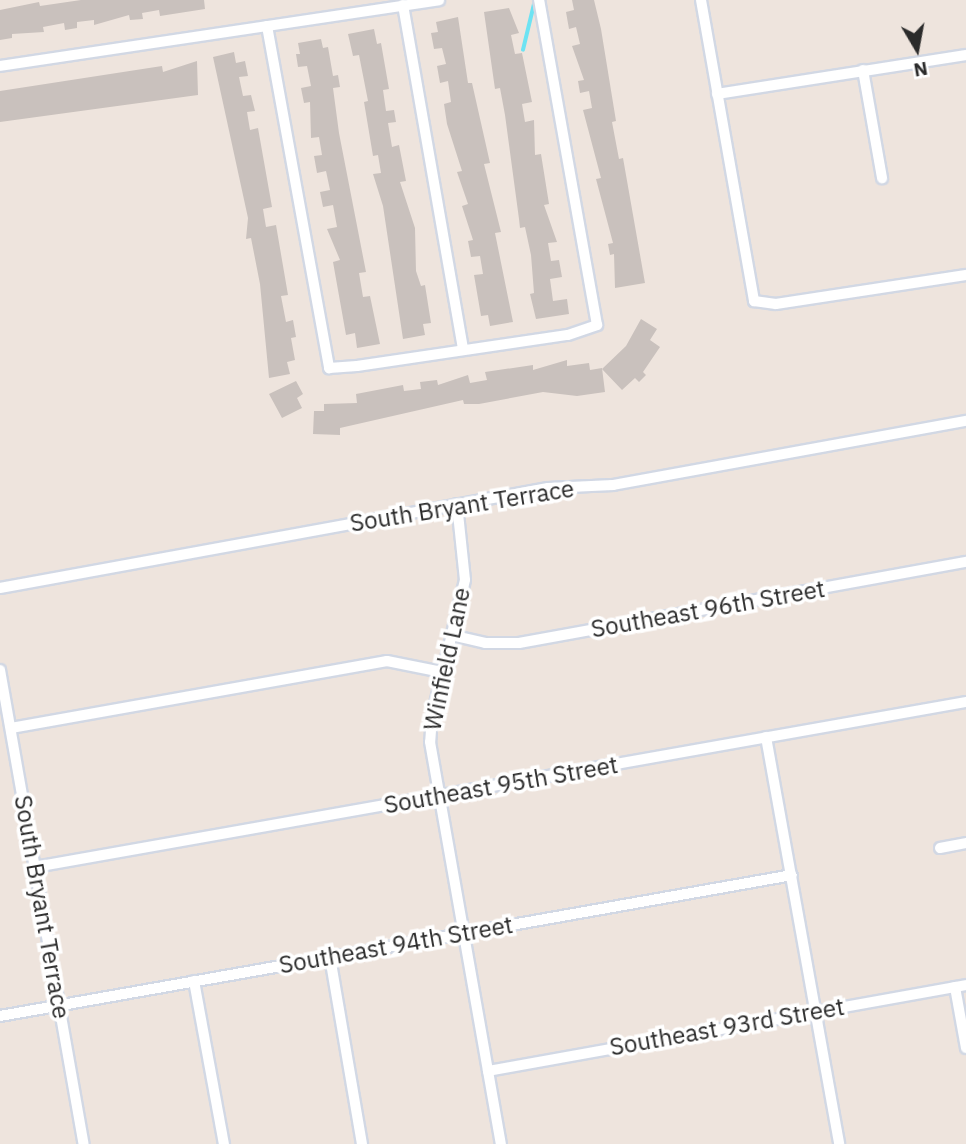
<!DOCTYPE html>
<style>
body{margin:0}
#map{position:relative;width:966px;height:1144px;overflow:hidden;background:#eee4dd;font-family:"IBM Plex Sans",sans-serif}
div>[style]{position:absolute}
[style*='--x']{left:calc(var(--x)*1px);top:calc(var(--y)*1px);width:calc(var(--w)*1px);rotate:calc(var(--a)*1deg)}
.stream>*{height:3.5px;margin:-1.75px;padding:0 1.75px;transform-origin:1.75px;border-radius:1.75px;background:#6de3f3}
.building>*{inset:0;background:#c9c1bd}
.roads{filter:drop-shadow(2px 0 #d2d8e4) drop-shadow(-2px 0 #d2d8e4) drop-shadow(0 2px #d2d8e4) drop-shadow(0 -2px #d2d8e4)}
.minor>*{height:10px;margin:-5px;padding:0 5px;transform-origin:5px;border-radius:5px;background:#fff}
span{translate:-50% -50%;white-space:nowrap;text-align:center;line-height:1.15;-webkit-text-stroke:7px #fff;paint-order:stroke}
.street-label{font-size:24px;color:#2b2b2b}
.north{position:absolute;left:882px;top:14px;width:70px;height:70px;-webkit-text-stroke:5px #fff;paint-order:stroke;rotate:170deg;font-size:19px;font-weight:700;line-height:28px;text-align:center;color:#2b2b2b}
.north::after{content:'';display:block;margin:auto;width:24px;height:32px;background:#2b2b2b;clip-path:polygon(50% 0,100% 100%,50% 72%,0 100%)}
</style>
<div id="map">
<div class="stream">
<i style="--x:523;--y:50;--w:51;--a:-76.5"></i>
</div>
<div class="building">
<i style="clip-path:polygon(81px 0,204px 0,205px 9px,160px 16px,159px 10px,142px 13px,143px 19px,130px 20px,129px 15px,94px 25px,94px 20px,77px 22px,77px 28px,65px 30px,64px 23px,43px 27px,44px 32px,12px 34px,12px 38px,0 40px,0 10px,39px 2px,40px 6px)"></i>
<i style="clip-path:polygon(572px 0,594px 0,601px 29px,616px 121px,612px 122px,619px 159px,623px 158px,645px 283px,615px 288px,614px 254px,610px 255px,608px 244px,613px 243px,596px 179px,601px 178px,583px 110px,592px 108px,589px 91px,580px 93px,578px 81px,584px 80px,572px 46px,580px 44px,576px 27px,569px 29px,566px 12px,574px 10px)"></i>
<i style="clip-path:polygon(509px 8px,519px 33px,511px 35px,515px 54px,522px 53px,532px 102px,522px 104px,525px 122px,534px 120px,535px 155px,541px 154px,549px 204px,544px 205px,557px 242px,548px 243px,551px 261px,559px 260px,562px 277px,550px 279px,553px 301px,567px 299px,569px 314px,536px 319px,530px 294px,534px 293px,531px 255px,525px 227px,520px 228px,519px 219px,505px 115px,500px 88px,495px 89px,484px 12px)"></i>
<i style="clip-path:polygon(458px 17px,468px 83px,472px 83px,490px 163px,484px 164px,501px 232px,495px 233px,513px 322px,490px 326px,488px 315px,481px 316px,474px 275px,483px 274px,480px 256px,471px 257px,468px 241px,473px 240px,462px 206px,468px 204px,457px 172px,462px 171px,447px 124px,444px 104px,451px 102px,448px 81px,440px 83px,437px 66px,446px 64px,442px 48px,434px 49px,431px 33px,438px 32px,436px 22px)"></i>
<i style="clip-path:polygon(374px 29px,377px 44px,381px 43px,389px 89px,383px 90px,386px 111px,394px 110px,396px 122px,388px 123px,392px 147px,399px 145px,406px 181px,400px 182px,415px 228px,416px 271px,421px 286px,425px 285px,431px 323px,423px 324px,425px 335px,403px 339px,383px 206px,373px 174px,381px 173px,378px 155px,373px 156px,364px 102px,368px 101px,359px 55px,353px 56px,348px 34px)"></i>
<i style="clip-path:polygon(321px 39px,323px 48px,328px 47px,333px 76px,338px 75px,340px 87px,333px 88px,339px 133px,366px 272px,359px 273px,363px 297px,370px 296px,380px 344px,357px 348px,355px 333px,346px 335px,333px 262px,340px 260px,327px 229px,337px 227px,333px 205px,323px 207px,320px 192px,330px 190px,326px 171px,317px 173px,314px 156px,322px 155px,319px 137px,311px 138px,310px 102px,304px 103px,301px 88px,311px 86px,307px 66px,298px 67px,296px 54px,300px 54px,298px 43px)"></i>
<i style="clip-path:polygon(234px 52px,236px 63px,245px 61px,248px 76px,239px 77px,243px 96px,251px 95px,255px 111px,247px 112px,250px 130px,258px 128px,272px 207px,263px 209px,266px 227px,276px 225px,288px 295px,281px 296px,286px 322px,293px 320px,296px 337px,291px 338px,295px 360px,287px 362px,290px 374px,269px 378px,260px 284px,251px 238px,246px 239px,248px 218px,213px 57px)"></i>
<i style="clip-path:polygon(197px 61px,198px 95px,0 122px,0 91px,162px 66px,163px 72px)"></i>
<i style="clip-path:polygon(641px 319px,657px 329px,650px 340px,660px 347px,643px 372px,646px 375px,639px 382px,635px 378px,622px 390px,602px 369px,626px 346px)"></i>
<i style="clip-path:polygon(567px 360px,567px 366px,589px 363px,590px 370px,602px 368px,605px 392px,577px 396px,543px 392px,479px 404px,464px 404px,463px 400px,340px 428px,340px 435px,313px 434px,314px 411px,324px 411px,324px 404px,357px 403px,356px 394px,403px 385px,404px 391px,421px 389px,420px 382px,437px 380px,438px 385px,468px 375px,470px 383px,487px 380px,485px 372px,533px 365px,533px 370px)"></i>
<i style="clip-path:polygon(296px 381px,303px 394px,297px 398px,302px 408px,282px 418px,269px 394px)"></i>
</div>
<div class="roads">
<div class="minor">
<i style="--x:701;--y:0;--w:306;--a:80"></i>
<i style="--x:754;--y:301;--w:22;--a:8"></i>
<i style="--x:776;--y:304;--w:192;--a:-8.7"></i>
<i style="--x:403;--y:5;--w:350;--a:80.1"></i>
<i style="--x:267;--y:26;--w:348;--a:79.7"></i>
<i style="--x:329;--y:368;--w:28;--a:-4"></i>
<i style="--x:357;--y:366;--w:213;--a:-8.4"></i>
<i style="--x:568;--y:335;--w:31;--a:-19"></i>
<i style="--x:597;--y:325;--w:330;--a:-100.1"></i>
<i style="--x:0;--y:66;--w:444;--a:-8.5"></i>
<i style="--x:863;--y:70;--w:110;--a:80"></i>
<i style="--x:717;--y:94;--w:252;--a:-8.9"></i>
<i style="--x:457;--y:504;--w:76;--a:84"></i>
<i style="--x:465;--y:580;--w:140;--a:103.6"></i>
<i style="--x:432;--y:716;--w:26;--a:94"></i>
<i style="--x:430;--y:742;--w:408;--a:80"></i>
<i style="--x:0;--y:588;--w:557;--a:-10.34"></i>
<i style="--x:548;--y:488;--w:65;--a:-2.6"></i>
<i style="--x:613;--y:485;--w:359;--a:-10.3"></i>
<i style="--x:451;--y:635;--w:35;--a:13"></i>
<i style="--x:485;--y:643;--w:34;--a:0"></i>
<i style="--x:519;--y:643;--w:454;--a:-10.3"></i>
<i style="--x:0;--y:670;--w:481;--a:80"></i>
<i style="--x:11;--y:728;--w:382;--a:-10.1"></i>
<i style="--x:387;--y:661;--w:56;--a:11.3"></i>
<i style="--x:766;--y:737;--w:413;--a:79.8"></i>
<i style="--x:940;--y:848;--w:26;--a:-11"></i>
<i style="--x:35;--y:867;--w:946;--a:-10.05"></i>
<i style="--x:330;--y:957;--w:190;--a:80.3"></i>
<i style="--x:194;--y:981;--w:166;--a:79.6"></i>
<i style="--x:955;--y:987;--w:62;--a:79.8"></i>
<i style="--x:0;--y:1016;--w:804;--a:-10.09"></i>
<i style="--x:488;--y:1071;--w:486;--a:-10.2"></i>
</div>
</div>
<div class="street-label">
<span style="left:462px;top:506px;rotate:-9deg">South Bryant Terrace</span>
<span style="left:708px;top:609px;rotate:-10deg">Southeast 96th Street</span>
<span style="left:447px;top:659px;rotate:-78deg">Winfield Lane</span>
<span style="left:501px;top:785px;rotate:-10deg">Southeast 95th Street</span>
<span style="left:42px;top:907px;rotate:80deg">South Bryant Terrace</span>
<span style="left:396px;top:945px;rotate:-10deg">Southeast 94th Street</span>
<span style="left:727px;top:1027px;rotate:-10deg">Southeast 93rd Street</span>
</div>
<div class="north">N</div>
</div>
